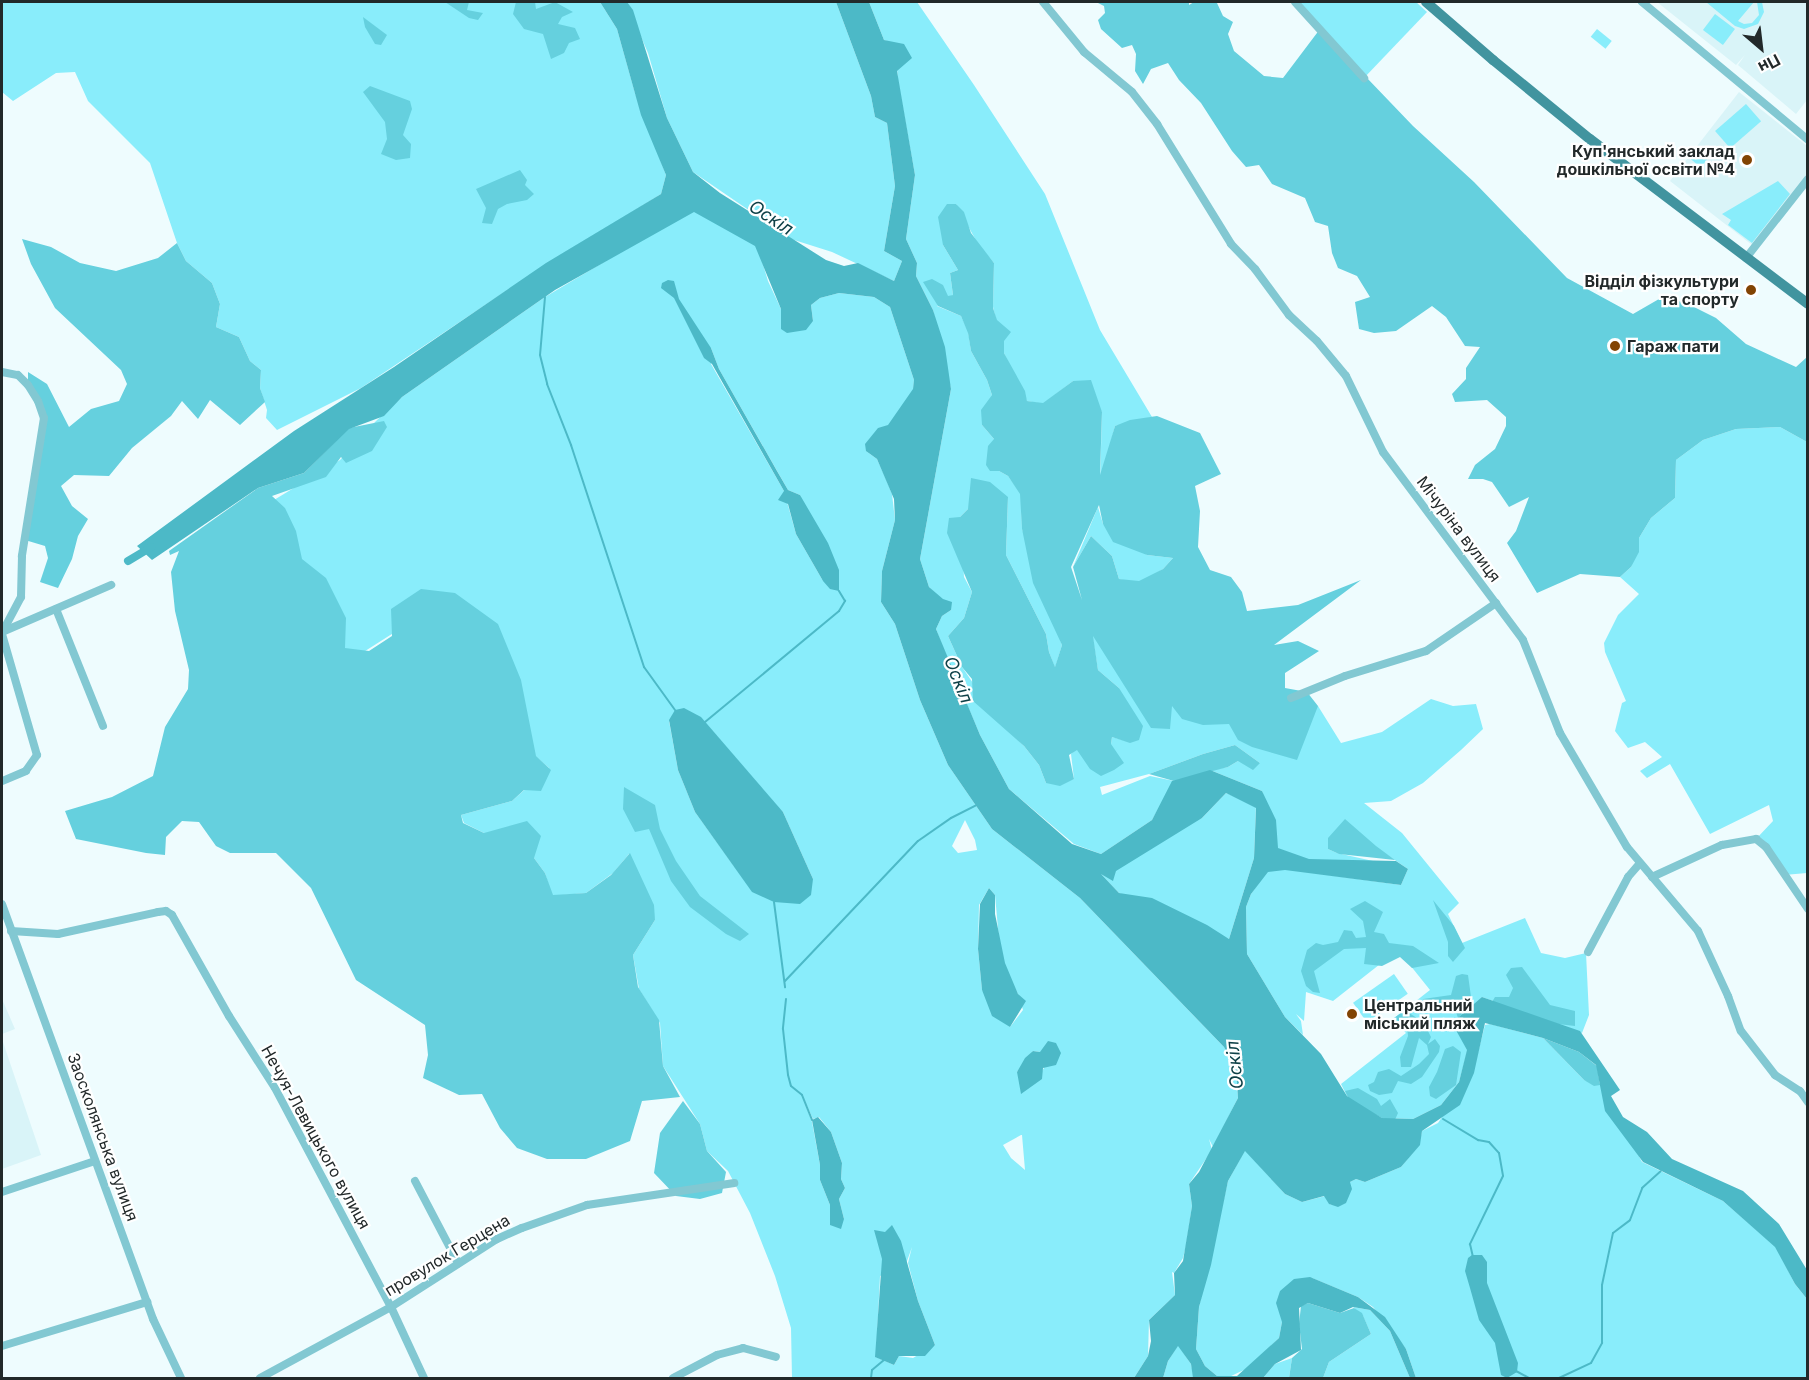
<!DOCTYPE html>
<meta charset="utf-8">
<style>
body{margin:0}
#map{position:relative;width:1809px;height:1380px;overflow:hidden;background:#eefcfe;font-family:Inter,sans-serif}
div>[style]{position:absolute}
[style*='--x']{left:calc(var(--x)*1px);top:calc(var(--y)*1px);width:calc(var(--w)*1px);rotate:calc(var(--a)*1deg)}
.built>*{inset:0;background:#d9f4f8}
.green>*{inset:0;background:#89edfb;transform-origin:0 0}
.forest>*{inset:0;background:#65d0de}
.water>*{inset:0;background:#4cb9c7}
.stream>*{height:2px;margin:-1px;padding:0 1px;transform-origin:1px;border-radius:1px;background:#4cb9c7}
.canal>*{height:8px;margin:-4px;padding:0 4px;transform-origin:4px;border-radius:4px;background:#4cb9c7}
.minor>*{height:8px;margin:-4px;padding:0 4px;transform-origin:4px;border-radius:4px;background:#82c8d2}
.major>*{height:10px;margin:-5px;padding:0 5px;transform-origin:5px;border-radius:5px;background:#41949f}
.dots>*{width:16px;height:16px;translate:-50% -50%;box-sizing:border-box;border:3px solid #fff;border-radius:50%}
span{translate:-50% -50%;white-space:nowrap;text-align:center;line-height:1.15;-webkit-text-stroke:4.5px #fff;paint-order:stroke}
.poi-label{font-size:16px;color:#22292a;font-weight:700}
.right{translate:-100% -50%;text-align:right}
.left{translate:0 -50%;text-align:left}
.street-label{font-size:16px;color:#22292a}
.water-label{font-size:18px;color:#0f4148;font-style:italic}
.frame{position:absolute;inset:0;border:3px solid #22292a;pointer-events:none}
.north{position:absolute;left:1731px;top:18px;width:60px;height:60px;-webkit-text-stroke:4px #fff;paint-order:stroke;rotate:152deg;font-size:16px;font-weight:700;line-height:24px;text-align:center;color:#22292a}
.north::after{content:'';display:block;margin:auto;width:21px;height:27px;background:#22292a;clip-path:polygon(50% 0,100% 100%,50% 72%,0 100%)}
</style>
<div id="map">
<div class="built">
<i style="clip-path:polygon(1657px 2px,1807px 2px,1807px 100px,1796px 114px,1738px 65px,1745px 55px,1736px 65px)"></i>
<i style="clip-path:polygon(1739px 92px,1807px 146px,1807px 175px,1752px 245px,1670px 181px)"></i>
<i style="clip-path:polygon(2px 999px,15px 1029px,2px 1034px)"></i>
<i style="clip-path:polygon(2px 1039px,41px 1155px,2px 1169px)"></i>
</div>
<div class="green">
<i style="clip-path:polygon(2px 2px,600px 2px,617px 29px,635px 93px,666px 175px,661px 194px,509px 289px,361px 388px,277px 430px,266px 418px,267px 410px,260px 388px,261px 370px,250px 361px,239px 337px,216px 327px,220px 304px,212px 283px,186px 261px,177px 243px,150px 163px,88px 101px,75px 72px,56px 73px,13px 101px,2px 92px)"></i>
<i style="clip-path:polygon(626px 2px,836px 2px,871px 96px,875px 117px,887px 123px,895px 186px,884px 251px,902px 261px,894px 281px,832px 252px,791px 239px,693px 172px,667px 118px,648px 53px)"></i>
<i style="clip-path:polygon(869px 2px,917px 2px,974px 85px,1045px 194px,1100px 330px,1152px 417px,1115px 426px,1100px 483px,1102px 412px,1073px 381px,1043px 404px,1027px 401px,1004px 353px,993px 307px,994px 263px,978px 244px,956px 204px,943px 245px,958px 270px,950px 273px,953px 295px,937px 306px,961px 316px,968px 331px,971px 351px,987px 380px,992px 395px,982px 425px,994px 439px,999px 471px,1008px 476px,1021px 494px,1022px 529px,1062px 645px,1055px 668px,1049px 652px,1046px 634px,1006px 555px,1008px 497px,968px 509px,960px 517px,964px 577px,972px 592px,964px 618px,948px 636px,962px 667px,1001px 724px,1024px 746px,1039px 765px,1046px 783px,1074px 779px,1071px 754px,1076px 748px,1111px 744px,1112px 737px,1130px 742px,1119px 688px,1098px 670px,1092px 634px,1229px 724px,1318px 706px,1341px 743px,1382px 732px,1431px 699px,1453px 706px,1476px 704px,1483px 729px,1461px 750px,1423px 783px,1391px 801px,1364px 803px,1402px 833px,1459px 903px,1448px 914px,1462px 943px,1525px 918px,1541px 953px,1565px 958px,1586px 953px,1589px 1015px,1582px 1033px,1482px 997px,1459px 1082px,1441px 1105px,1413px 1119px,1382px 1118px,1347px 1096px,1341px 1084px,1406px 1033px,1393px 1019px,1430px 990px,1398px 950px,1333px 1001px,1306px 992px,1304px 1021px,1296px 1014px,1301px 1021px,1303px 1035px,1285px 1017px,1247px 954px,1246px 907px,1251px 894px,1267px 871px,1285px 869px,1401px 885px,1408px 869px,1386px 854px,1328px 849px,1337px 853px,1382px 863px,1309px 860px,1276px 848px,1262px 791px,1210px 770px,1228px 767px,1238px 761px,1260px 763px,1235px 745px,1203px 754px,1149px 774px,1100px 787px,1102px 795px,1150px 776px,1174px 781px,1152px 820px,1101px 854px,1074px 844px,1009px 789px,980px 735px,943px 648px,936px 629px,942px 616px,951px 610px,929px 587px,920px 559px,951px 389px,933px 310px,916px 276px,917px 263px,906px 239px,915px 175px,898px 81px,895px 44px,884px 40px)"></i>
<i style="clip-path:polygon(1295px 2px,1416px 2px,1427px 12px,1364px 78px)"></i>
<i style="clip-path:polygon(1706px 2px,1754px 2px,1738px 21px,1744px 24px,1752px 23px,1759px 15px,1757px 2px,1762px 2px,1764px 12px,1758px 24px,1744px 29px,1735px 26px)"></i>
<i style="left:1715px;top:14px;width:25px;height:20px;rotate:37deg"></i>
<i style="left:1597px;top:29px;width:19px;height:10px;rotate:39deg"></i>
<i style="left:1746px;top:104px;width:23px;height:41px;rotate:49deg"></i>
<i style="left:1700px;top:146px;width:14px;height:16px;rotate:39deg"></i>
<i style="clip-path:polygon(1778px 181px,1790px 194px,1752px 243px,1728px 225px,1731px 220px,1722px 214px)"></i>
<i style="clip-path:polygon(evenodd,693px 210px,757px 245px,768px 281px,781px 309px,781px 328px,813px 321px,811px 305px,820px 298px,839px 293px,874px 297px,890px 307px,914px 380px,907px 476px,866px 451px,877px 459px,886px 479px,892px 494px,895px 520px,882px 571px,881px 602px,895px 624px,920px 700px,948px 765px,992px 829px,1080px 898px,1224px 1047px,1236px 1069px,1238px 1098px,1213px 1147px,1209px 1139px,1212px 1150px,1189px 1184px,1192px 1206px,1186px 1246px,1183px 1258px,1174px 1273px,1172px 1272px,1175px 1295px,1149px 1320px,1148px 1356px,1134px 1378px,792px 1378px,791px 1328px,775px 1276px,750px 1213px,728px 1171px,707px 1151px,700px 1124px,663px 1066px,660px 1023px,639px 989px,633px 955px,655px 920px,629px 854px,613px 873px,586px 893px,552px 896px,545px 873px,534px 858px,464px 823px,461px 815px,512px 801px,549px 768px,395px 632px,362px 653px,342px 652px,294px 569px,269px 503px,340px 460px,376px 421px,402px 397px,545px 297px,609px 259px,606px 254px,693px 210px,711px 348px,719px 369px,788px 490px,800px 495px,823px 581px,796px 534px,784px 491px,711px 364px,711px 348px,693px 210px,669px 721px,783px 812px,813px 879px,734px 866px,695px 812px,678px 770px,669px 721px,693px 210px,965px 820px,975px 840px,977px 850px,958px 853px,952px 846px,965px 820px,693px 210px,989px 888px,995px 895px,1001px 962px,1018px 994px,1023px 1010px,1010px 1027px,982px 990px,978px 949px,979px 905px,989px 888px,693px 210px,1033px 1051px,1040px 1052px,1044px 1068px,1042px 1071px,1017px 1072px,1033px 1051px,693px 210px,802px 1095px,813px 1119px,819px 1117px,831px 1132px,842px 1163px,841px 1179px,845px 1188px,839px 1199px,844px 1219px,830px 1205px,820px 1180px,820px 1165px,812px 1122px,802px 1095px,693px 210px,1021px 1135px,1022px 1135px,1025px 1170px,1011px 1158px,1003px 1145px,1021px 1135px,693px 210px,912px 1247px,908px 1263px,918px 1301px,935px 1345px,913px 1358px,899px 1356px,894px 1365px,876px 1357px,880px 1276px,906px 1264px,912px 1247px)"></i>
<i style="clip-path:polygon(1780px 427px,1807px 442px,1807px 873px,1784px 875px,1756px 839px,1773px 821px,1769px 805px,1710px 834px,1670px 764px,1647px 778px,1640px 771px,1662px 757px,1645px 742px,1628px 748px,1615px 731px,1622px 703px,1626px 701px,1605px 652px,1604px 643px,1618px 615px,1639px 594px,1620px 577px,1631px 567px,1639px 538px,1651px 518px,1675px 498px,1676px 460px,1703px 440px,1736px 429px)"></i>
<i style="clip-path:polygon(1098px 507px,1103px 524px,1147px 555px,1173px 558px,1163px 569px,1139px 584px,1119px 579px,1112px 556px,1091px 536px,1073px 567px)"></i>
<i style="clip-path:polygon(1226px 793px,1256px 805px,1254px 858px,1229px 939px,1119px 893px,1098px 871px,1114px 869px,1186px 823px,1202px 818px)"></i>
<i style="left:1394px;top:974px;width:24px;height:50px;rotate:55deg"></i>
<i style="clip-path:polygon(1490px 1024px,1543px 1038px,1584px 1080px,1601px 1084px,1642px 1162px,1723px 1201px,1776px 1247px,1795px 1284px,1807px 1299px,1807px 1378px,1416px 1378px,1406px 1349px,1373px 1307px,1358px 1297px,1312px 1278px,1282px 1322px,1279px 1338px,1248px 1368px,1229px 1377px,1217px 1376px,1205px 1366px,1196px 1349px,1199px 1307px,1228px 1181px,1245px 1150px,1285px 1194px,1302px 1202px,1325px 1196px,1331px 1205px,1350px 1182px,1356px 1179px,1365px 1182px,1401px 1167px,1419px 1145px,1422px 1131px,1438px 1123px,1473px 1072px,1485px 1025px)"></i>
<i style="clip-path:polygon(1353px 1307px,1370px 1310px,1390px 1331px,1410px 1378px,1323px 1378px,1329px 1362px,1371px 1334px,1363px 1316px)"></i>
<i style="clip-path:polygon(1178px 1345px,1191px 1364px,1194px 1378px,1163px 1378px,1168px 1361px)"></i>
<i style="clip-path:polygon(1292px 1358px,1289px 1378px,1263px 1378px,1275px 1364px)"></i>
</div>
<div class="forest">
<i style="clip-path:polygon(445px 2px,469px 2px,467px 10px,483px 13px,478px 20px,469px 18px)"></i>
<i style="clip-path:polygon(516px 2px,535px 2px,536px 9px,555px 2px,573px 12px,562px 17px,558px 24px,575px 28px,580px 39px,569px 43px,564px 53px,551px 59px,543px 34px,524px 29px,513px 14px)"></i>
<i style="clip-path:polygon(1096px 2px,1189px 2px,1189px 5px,1194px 2px,1217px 3px,1223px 16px,1233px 22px,1228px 34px,1234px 51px,1264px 76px,1283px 78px,1320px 29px,1413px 126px,1474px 182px,1567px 278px,1633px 314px,1659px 299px,1684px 302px,1716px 318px,1746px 344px,1796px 367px,1807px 357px,1807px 442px,1780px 427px,1736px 429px,1703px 440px,1676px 460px,1675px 498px,1651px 518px,1639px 538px,1639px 552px,1631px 567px,1620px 577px,1580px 574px,1537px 593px,1507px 543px,1516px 531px,1529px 497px,1509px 507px,1492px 482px,1483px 479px,1468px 479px,1475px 465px,1495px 449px,1506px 426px,1506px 417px,1487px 400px,1455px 402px,1452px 394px,1466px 379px,1466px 368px,1480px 347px,1465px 346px,1446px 317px,1432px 306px,1396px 331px,1374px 333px,1359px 329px,1355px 302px,1370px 297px,1357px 276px,1338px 268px,1332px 253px,1328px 226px,1315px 222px,1305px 198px,1272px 184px,1259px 165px,1246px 167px,1232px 151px,1201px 103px,1179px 80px,1168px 63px,1151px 69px,1143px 84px,1135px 71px,1136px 54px,1132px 45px,1122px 48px,1101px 29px,1098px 20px,1105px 13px,1104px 6px)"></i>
<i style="clip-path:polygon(363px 17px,387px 35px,381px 45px,375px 44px,365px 27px)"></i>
<i style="clip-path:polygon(370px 86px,410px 101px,412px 109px,403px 135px,411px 144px,410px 158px,396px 160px,381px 154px,387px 139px,385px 122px,363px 92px)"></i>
<i style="clip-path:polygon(520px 170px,527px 180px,525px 185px,534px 194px,527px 200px,507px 204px,498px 209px,492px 224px,482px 223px,486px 208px,476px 189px)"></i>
<i style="clip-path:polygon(evenodd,947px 204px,956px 204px,964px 212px,971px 233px,994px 263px,993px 308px,997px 320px,1011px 332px,1004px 341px,1004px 353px,1025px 391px,1027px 401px,1043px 403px,1073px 381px,1091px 380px,1102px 412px,1100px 475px,1115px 426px,1130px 420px,1157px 416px,1200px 433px,1221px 474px,1195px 486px,1200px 511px,1198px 547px,1210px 570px,1231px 577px,1242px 592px,1247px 611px,1298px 605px,1361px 580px,1274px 645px,1298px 641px,1319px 651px,1285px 673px,1285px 688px,1307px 692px,1318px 706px,1297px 760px,1252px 747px,1238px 740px,1229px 724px,1203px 725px,1182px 719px,1172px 706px,1170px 729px,1151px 728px,1093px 636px,1098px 670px,1119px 688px,1143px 726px,1139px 740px,1130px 743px,1112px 737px,1111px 744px,1124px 763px,1114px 770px,1101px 776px,1090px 769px,1077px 750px,1069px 755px,1074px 779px,1060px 786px,1046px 783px,1039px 765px,1024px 746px,973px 701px,972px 679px,962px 667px,948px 636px,964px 618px,972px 592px,947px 533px,949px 518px,960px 517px,968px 509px,971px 478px,990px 482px,1008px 497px,1006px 555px,1046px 634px,1049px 652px,1055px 667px,1062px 645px,1033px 583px,1022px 529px,1020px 494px,1008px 476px,999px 471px,990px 471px,986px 465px,988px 446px,994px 439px,982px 425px,981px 410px,992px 395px,987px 380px,971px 351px,968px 333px,961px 316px,938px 306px,923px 282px,932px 279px,943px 285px,948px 296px,953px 295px,950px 273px,958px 270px,943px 245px,938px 217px,947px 204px,1099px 505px,1103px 524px,1113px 542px,1147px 555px,1173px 558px,1163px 569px,1139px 581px,1119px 579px,1112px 556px,1091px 536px,1073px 567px,1082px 600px,1071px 567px,1099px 505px)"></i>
<i style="clip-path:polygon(22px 239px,51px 247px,80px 263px,116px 271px,158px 258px,177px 243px,186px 261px,212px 283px,220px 304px,216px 327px,239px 337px,250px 361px,261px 370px,260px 388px,265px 402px,240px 425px,210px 400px,198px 419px,182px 401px,171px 416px,132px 448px,109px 476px,74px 475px,61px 486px,72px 506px,88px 519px,78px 536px,72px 559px,58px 588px,40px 582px,48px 558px,45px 546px,25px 540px,43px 433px,40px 408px,28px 385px,28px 372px,47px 384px,69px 427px,91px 409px,119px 401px,127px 384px,121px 370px,55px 308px,31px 264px)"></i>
<i style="clip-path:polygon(384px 421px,387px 427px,372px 451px,346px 463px,341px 457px,326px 477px,272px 496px,285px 508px,296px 531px,302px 559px,326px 578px,346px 618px,345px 648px,369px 651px,392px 636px,391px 609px,421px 589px,455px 593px,498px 624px,521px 680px,536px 756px,551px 770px,541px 791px,524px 790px,512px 801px,461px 815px,463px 823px,484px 833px,527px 821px,541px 836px,534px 858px,545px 873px,553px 895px,586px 893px,611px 875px,630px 853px,654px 905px,655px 920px,633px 955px,638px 987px,659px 1020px,663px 1066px,680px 1097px,642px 1101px,630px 1141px,586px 1159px,547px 1159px,517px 1148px,500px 1128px,482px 1094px,459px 1095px,423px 1078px,428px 1055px,425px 1025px,356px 980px,311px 888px,276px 853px,230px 853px,216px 846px,199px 822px,182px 821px,166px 837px,165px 855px,146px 853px,76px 839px,65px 811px,112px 797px,153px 776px,165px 727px,188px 689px,189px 670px,175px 611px,171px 572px,179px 551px,170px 555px,169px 551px,258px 488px,304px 473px,349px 428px)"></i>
<i style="clip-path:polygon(1235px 745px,1260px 763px,1253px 770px,1238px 761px,1228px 767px,1174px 781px,1149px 774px,1203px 754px)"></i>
<i style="clip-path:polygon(624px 787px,655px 805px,660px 829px,676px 861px,700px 896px,749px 934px,740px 941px,726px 934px,690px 907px,671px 881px,649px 829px,635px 832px,623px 809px)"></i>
<i style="clip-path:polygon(1345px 819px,1376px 846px,1395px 860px,1339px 854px,1328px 849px,1328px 838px)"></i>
<i style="clip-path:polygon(1433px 900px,1454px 926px,1465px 948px,1453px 962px,1448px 956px,1448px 942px)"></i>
<i style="clip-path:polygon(1365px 901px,1383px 912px,1374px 932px,1384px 934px,1389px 943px,1413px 946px,1439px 963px,1412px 968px,1400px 957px,1382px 966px,1364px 964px,1366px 948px,1344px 949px,1314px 971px,1320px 993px,1313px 992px,1306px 986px,1301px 971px,1307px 950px,1316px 943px,1323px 945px,1338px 942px,1344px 930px,1352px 931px,1356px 938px,1366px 937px,1363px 921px,1350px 909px)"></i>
<i style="clip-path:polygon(1522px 967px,1550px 1005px,1575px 1011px,1575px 1026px,1558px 1024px,1492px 1002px,1495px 997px,1509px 997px,1513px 988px,1506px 975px,1511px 968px)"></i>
<i style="clip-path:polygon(1462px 974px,1468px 975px,1472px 1004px,1458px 1018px,1455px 1009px,1428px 1011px,1422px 1005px,1423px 999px,1451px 995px,1456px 976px)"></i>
<i style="clip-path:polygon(1405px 1010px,1424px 1023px,1431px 1037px,1428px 1044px,1435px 1039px,1440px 1046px,1439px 1052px,1422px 1077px,1411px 1084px,1398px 1081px,1392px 1093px,1379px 1095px,1370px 1091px,1368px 1085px,1374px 1082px,1378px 1072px,1389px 1069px,1401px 1076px,1419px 1064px,1429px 1054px,1427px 1045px,1419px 1038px,1411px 1067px,1401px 1067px,1400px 1057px,1408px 1036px,1407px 1027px,1394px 1018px)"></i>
<i style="clip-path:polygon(1543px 1038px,1579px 1052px,1597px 1066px,1600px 1085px,1594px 1086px,1584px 1080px)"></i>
<i style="clip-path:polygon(1453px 1046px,1461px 1052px,1456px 1085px,1436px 1099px,1430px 1096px,1429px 1087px,1437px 1072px,1445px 1049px)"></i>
<i style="clip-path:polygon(1358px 1088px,1377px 1099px,1381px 1106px,1390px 1099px,1398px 1113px,1394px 1122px,1382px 1118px,1350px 1101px,1345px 1091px)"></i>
<i style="clip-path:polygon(683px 1101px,700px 1124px,707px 1151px,726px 1172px,722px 1193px,700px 1199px,676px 1196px,654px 1173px,660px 1133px)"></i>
<i style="clip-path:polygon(1308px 1303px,1340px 1313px,1354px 1308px,1362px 1313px,1371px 1334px,1329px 1362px,1323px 1378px,1289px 1378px,1292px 1358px,1302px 1349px,1299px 1324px,1301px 1306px)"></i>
</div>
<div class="water">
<i style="clip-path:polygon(evenodd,600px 2px,627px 2px,633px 10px,667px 118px,693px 172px,720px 193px,826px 260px,844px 266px,858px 263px,894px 281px,902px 261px,884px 251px,895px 186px,887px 123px,875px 117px,871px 96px,836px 2px,869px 2px,884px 40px,904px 44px,912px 58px,897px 71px,915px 175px,906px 239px,917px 263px,916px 276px,933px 310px,945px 347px,951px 389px,920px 559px,929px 587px,943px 599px,952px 602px,951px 610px,942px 616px,936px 629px,980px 735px,1009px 789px,1072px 844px,1101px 854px,1152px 820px,1172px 781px,1210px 770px,1262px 791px,1276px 820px,1278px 848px,1309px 859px,1396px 861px,1408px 869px,1401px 885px,1285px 870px,1268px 872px,1251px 894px,1246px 907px,1247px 954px,1285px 1017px,1321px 1054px,1347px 1096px,1382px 1118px,1413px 1119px,1441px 1105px,1459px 1082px,1467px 1050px,1452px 1023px,1482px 997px,1580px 1031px,1620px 1090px,1611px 1096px,1623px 1117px,1647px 1132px,1672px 1159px,1743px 1191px,1779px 1224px,1807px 1270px,1807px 1299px,1795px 1284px,1775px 1247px,1723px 1201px,1643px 1162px,1605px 1111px,1596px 1065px,1579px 1052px,1543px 1038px,1485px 1023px,1474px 1073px,1460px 1105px,1422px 1131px,1420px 1145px,1401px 1167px,1365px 1182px,1356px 1179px,1350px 1182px,1352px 1189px,1346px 1203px,1338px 1207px,1329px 1204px,1324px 1196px,1302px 1202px,1285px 1194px,1245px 1151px,1228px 1181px,1211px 1265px,1199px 1307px,1196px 1349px,1205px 1366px,1217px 1376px,1237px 1376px,1279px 1338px,1282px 1322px,1276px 1303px,1280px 1291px,1294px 1279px,1310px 1277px,1358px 1297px,1385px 1317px,1406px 1349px,1416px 1378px,1410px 1378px,1390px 1331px,1370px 1310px,1353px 1307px,1340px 1313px,1308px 1303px,1299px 1308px,1301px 1350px,1275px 1364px,1263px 1378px,1193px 1378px,1191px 1364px,1178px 1346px,1168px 1361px,1163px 1378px,1134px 1378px,1148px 1356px,1151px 1341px,1149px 1320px,1175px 1295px,1174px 1273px,1183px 1261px,1192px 1206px,1189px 1184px,1199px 1172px,1238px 1098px,1236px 1069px,1224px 1047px,1080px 898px,992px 829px,948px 765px,920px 700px,895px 624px,881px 602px,882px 571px,895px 520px,894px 499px,877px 459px,866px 451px,865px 444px,878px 428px,888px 425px,913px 389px,914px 380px,890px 307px,874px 297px,839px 293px,820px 298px,811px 305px,813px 321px,806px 330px,787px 333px,781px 329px,781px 309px,755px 246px,694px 212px,555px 290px,402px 397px,384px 416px,349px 429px,304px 473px,258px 488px,152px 560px,137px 546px,294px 431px,394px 367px,546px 263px,661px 194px,666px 175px,641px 115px,617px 29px,600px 2px,1226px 793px,1256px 808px,1254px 858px,1229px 939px,1207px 925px,1152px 898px,1119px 893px,1101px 874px,1113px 881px,1116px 871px,1202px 818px,1226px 793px)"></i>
<i style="clip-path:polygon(668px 280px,674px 281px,679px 299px,711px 348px,719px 369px,777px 471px,788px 490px,800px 495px,828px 543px,839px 570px,839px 591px,830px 589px,823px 581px,796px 534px,788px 504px,778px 500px,784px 491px,712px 364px,704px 358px,674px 298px,661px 288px,662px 283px)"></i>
<i style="clip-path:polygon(684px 708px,701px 717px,783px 812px,813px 879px,811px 895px,800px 904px,774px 902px,752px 892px,695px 812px,678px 770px,669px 720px,675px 710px)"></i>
<i style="clip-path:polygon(989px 888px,995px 895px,995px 914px,1005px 963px,1018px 994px,1026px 1001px,1010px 1027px,992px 1016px,982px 990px,978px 949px,980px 904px)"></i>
<i style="clip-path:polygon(1048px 1041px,1056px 1043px,1061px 1053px,1056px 1065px,1043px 1068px,1042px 1079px,1021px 1094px,1017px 1072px,1025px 1058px,1033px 1051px,1040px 1052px)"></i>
<i style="clip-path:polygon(818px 1117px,831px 1132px,842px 1163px,841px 1179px,845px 1188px,839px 1199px,844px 1219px,841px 1229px,830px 1225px,830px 1205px,820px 1180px,820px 1165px,812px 1120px)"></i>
<i style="clip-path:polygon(892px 1225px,901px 1241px,918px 1301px,935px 1345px,925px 1356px,899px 1356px,894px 1365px,875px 1357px,882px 1259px,874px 1230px,885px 1232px)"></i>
<i style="clip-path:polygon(1472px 1255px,1482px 1255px,1487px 1262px,1487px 1283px,1518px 1363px,1517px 1372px,1507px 1378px,1501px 1375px,1495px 1343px,1479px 1320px,1470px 1288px,1465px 1271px,1468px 1258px)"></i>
</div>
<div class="stream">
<i style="--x:545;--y:297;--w:58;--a:94.9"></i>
<i style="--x:540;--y:355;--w:30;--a:76"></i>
<i style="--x:547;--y:384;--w:66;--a:68.5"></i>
<i style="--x:571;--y:445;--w:234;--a:71.8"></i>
<i style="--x:644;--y:667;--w:53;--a:54.2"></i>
<i style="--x:705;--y:722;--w:174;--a:-39.6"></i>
<i style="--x:839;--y:611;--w:12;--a:-59"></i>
<i style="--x:845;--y:601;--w:12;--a:-121"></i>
<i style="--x:774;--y:902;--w:86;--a:82.6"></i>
<i style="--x:785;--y:981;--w:193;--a:-46.5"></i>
<i style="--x:918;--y:841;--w:40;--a:-34.9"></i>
<i style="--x:951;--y:818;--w:28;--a:-27"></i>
<i style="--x:786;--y:999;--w:30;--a:96"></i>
<i style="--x:783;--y:1029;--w:46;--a:83.8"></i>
<i style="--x:788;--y:1075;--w:11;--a:75"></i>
<i style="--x:791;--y:1086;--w:14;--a:39"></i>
<i style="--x:802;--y:1095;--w:27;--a:68"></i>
<i style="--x:1443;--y:1119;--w:41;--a:31"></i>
<i style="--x:1478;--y:1140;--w:11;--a:10"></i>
<i style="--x:1489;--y:1142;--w:15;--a:48"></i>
<i style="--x:1499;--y:1153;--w:23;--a:80"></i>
<i style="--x:1503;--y:1176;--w:76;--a:115.9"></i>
<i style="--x:1470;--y:1244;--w:13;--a:77"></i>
<i style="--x:1516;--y:1371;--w:15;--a:28"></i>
<i style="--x:871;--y:1378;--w:8;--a:-83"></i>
<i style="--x:872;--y:1370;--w:16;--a:-40"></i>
<i style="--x:1559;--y:1378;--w:35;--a:-25"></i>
<i style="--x:1591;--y:1363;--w:23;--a:-61"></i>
<i style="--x:1602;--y:1343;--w:58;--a:-90"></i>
<i style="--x:1602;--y:1285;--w:53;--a:-78.1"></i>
<i style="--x:1613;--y:1233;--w:21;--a:-37"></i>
<i style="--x:1630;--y:1220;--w:34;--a:-69"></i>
<i style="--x:1642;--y:1188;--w:25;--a:-42"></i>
</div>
<div class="canal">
<i style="--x:128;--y:561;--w:27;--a:-31"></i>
</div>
<div class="minor">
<i style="--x:1043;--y:2;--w:65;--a:50.6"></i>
<i style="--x:1084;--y:52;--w:62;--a:39.8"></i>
<i style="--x:1132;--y:92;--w:41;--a:52"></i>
<i style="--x:1157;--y:124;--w:141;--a:58.3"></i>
<i style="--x:1231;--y:244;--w:35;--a:46"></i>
<i style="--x:1255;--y:269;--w:57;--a:53.5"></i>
<i style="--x:1289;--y:315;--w:38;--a:43"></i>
<i style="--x:1317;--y:341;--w:45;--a:50.4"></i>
<i style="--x:1346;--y:376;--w:85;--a:64"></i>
<i style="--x:1383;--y:452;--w:234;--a:53.3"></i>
<i style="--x:1523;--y:640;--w:100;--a:68.3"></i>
<i style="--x:1560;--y:733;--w:132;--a:59.6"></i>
<i style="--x:1627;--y:847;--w:110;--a:49.8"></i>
<i style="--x:1698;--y:931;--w:72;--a:65.2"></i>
<i style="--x:1728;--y:996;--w:37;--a:70"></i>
<i style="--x:1741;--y:1031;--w:56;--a:52.3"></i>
<i style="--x:1775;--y:1075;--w:30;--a:33"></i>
<i style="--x:1800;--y:1091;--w:14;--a:54"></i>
<i style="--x:1295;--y:2;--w:103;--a:47.8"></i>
<i style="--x:1642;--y:2;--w:216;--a:39.7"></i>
<i style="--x:1746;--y:258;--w:100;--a:-51.9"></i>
<i style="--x:2;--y:372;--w:16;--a:11"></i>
<i style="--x:18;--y:375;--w:14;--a:45"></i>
<i style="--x:28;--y:385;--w:19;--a:58"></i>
<i style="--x:38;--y:401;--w:18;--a:71"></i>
<i style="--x:44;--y:418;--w:140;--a:99.1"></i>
<i style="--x:22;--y:556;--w:41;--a:91.4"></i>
<i style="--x:21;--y:597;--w:40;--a:118"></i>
<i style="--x:56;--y:609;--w:126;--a:68.1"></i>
<i style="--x:2;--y:632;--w:119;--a:-23.3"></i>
<i style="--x:2;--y:634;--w:126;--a:73.9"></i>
<i style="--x:37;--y:755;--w:19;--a:125"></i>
<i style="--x:26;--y:771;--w:26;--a:157"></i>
<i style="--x:1291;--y:698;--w:58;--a:-22.2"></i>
<i style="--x:1345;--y:676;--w:85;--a:-17.2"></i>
<i style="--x:1426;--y:651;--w:85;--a:-34.4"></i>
<i style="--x:1652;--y:877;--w:77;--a:-24.6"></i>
<i style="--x:1722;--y:845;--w:35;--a:-10"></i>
<i style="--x:1756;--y:839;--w:13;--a:39"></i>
<i style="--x:1766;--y:847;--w:75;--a:55.9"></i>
<i style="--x:2;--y:904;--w:442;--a:70"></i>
<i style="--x:153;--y:1319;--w:65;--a:64.6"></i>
<i style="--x:11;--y:931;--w:47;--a:3.7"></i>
<i style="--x:58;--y:934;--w:102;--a:-12.4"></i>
<i style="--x:158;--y:912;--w:8;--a:-7"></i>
<i style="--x:166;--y:911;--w:7;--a:34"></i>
<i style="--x:172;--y:915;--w:116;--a:60.6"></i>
<i style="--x:229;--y:1016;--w:85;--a:57.4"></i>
<i style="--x:275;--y:1088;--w:248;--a:62.1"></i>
<i style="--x:391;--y:1307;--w:78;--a:65.1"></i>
<i style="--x:1588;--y:952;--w:85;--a:-61.9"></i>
<i style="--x:1628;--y:877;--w:18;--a:-49"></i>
<i style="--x:415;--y:1181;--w:93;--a:62.3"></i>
<i style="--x:2;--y:1192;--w:98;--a:-18.4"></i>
<i style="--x:2;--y:1346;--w:152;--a:-16.9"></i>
<i style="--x:260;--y:1378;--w:149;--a:-28.5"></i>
<i style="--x:391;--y:1307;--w:126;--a:-32.7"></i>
<i style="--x:497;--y:1239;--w:27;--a:-24"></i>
<i style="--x:522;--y:1228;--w:69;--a:-19.5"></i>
<i style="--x:587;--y:1205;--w:149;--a:-8.5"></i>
<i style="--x:673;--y:1378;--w:50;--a:-27.6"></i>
<i style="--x:717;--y:1355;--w:27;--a:-15"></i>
<i style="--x:743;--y:1348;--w:34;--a:15"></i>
</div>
<div class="major">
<i style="--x:1426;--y:2;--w:89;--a:40.9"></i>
<i style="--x:1493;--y:60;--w:125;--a:39.2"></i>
<i style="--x:1590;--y:139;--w:273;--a:37.1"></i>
</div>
<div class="dots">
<i style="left:1747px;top:160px;background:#824404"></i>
<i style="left:1751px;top:290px;background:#824404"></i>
<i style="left:1615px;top:346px;background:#824404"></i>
<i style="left:1352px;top:1014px;background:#824404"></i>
</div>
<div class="poi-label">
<span class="right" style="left:1735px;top:160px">Куп'янський заклад<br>дошкільної освіти №4</span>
<span class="right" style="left:1739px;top:290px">Відділ фізкультури<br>та спорту</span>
<span class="left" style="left:1627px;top:346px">Гараж пати</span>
<span class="left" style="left:1364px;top:1014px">Центральний<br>міський пляж</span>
</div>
<div class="street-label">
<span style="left:1459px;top:529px;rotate:53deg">Мічуріна вулиця</span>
<span style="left:103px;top:1137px;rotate:70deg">Заосколянська вулиця</span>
<span style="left:316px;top:1137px;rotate:61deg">Нечуя-Левицького вулиця</span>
<span style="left:447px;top:1255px;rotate:-31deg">провулок Герцена</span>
</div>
<div class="water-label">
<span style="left:771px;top:218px;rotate:33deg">Оскіл</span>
<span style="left:958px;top:680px;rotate:68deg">Оскіл</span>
<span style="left:1235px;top:1065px;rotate:-96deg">Оскіл</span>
</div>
<div class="frame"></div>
<div class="north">Пн</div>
</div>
